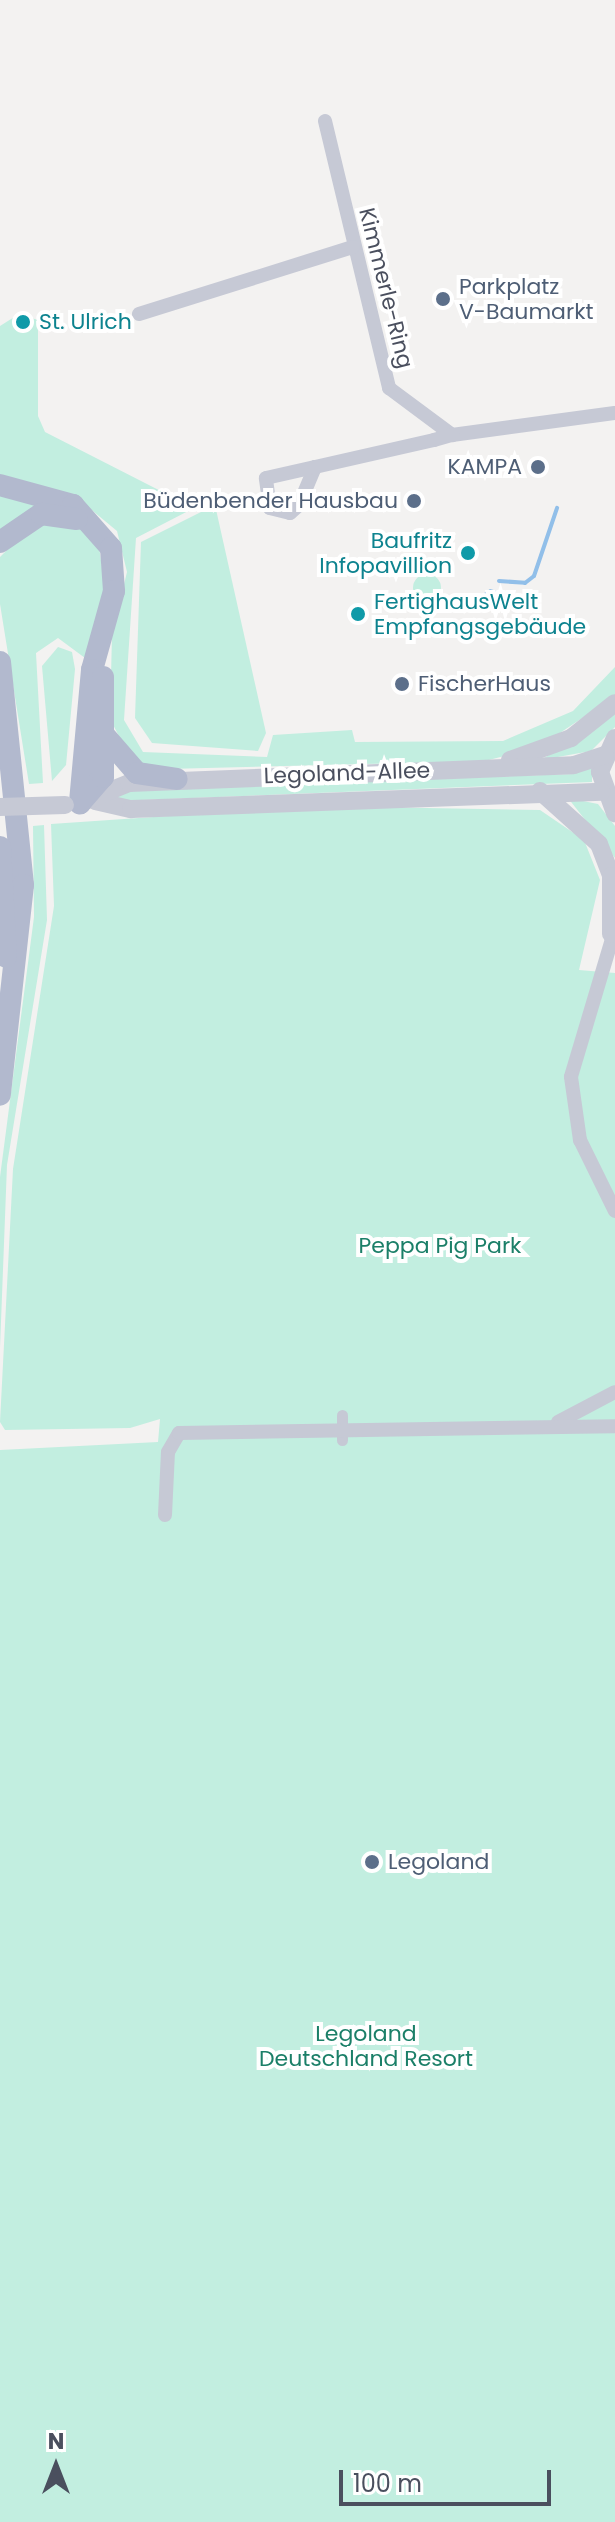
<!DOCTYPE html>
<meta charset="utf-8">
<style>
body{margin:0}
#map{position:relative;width:615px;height:2522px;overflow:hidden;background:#f3f2f1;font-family:Poppins,sans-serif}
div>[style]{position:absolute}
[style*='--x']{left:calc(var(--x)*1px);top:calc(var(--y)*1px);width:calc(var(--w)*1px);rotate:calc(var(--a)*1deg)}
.green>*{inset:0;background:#c2eee0}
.round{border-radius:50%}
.water>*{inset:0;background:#91bfe9}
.stream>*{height:4px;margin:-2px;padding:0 2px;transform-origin:2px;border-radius:2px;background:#91bfe9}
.pedestrian>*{height:11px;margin:-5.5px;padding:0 5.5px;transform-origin:5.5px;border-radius:5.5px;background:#c6c9d5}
.minor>*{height:14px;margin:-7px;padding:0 7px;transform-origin:7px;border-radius:7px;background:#c6c9d5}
.tertiary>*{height:18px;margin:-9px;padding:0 9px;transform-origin:9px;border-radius:9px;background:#c6c9d5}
.primary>*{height:22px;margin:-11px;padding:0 11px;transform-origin:11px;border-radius:11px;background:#b2b9ce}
.tertiary-bridge>*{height:18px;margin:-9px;padding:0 9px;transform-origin:9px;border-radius:9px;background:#c6c9d5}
.dots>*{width:22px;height:22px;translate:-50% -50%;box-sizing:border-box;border:4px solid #fff;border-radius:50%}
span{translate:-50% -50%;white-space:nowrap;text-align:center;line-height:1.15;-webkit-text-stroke:8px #fff;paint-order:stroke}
.service-label{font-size:22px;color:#4e5e75}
.left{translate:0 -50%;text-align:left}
.right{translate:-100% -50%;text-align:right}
.street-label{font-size:22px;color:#4a4f5e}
.culture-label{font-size:22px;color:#0d838f}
.park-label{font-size:22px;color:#1b7f68}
.north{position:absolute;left:16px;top:2426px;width:80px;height:80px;-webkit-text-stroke:6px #fff;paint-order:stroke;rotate:0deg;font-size:22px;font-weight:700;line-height:32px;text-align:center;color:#4a4f5e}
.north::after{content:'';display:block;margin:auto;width:28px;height:36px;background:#4a4f5e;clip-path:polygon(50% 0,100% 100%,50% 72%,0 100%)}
.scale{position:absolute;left:339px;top:2470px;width:212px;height:36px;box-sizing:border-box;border:4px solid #4a4f5e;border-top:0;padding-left:10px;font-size:24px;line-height:28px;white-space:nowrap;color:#4a4f5e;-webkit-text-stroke:6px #fff;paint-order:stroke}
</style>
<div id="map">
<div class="green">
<i style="clip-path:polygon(19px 314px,38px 320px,38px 416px,45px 432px,194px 508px,136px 538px,124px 720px,143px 752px,267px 757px,273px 735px,352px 730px,355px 742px,503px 741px,573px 711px,615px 667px,615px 696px,539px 747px,485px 761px,167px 769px,132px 761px,110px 719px,112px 634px,127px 572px,117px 531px,76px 497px,0 478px,0 326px)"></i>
<i style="clip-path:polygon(0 492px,46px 504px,0 532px)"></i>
<i style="clip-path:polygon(215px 505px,266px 733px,258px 751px,152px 743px,135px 718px,141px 542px)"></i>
<i style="clip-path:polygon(34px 523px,83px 527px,99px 546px,105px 590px,85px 658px,58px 638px,36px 653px,43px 783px,29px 784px,0 604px,0 557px)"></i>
<i class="round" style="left:413px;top:574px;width:28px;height:28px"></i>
<i style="clip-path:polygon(58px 647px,72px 652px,75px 669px,66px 765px,52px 781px,42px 666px)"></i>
<i style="clip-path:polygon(615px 713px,615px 727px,591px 751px,541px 760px)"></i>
<i style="clip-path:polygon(592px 765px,592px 782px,116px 801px,119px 790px,574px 774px)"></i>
<i style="clip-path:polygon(568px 798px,598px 804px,615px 826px,615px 858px)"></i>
<i style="clip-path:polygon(314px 806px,540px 810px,584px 840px,600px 880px,579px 970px,615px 973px,615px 2522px,0 2522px,0 1450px,158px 1442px,160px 1419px,130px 1428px,5px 1430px,0 1422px,13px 1169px,54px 906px,51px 824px)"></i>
<i style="clip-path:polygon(44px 825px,47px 920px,7px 1165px,0 1348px,0 1177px,34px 917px,33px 826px)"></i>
</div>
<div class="water">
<i style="clip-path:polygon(490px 589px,515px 596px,517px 601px,480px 607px,477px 598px)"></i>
</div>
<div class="stream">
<i style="--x:499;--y:581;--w:26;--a:4"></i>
<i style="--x:525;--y:583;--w:11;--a:-38"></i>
<i style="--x:534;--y:576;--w:72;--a:-71.3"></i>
</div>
<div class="pedestrian">
<i style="--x:342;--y:1440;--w:25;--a:-90"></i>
</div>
<div class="minor">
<i style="--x:325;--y:121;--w:275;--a:76.5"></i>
<i style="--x:389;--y:388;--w:79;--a:36.7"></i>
<i style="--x:452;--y:435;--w:164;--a:-7.7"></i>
<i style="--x:139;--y:314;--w:224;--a:-17.4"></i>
<i style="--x:315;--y:467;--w:41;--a:112.8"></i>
<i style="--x:299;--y:505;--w:12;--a:138"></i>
<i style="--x:290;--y:513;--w:21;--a:-166"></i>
<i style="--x:270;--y:508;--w:30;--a:-98"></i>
<i style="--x:266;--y:478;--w:50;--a:-12.7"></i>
<i style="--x:315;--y:467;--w:122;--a:-12.8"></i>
<i style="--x:434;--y:440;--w:19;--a:-16"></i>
<i style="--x:615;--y:929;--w:154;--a:106.6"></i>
<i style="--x:571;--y:1077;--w:64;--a:81.9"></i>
<i style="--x:580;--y:1140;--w:79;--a:63.8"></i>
<i style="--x:558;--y:1422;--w:64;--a:-27.8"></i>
<i style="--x:165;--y:1515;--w:63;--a:-87.3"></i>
<i style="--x:168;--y:1452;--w:22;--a:-60"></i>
<i style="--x:179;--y:1433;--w:436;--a:-0.9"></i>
</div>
<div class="tertiary">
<i style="--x:615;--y:738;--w:37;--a:114"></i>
<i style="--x:600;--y:772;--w:44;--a:69.9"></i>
<i style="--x:510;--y:760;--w:65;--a:-19.8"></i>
<i style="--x:571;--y:738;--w:56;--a:-38.5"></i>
<i style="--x:540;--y:791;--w:79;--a:41.9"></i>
<i style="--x:599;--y:844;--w:34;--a:69"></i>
<i style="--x:611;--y:876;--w:58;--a:90"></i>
<i style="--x:95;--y:801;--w:37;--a:13"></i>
<i style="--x:131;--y:809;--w:471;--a:-2.1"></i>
<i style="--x:80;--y:803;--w:53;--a:-22.2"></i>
<i style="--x:129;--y:783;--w:445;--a:-2.3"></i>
<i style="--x:574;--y:765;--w:32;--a:-18"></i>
</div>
<div class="primary">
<i style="--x:0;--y:485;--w:76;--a:15.3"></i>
<i style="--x:73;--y:505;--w:57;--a:48.5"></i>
<i style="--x:111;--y:548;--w:43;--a:86"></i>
<i style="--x:114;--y:591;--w:82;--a:105.6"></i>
<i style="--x:92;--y:670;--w:134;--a:95.2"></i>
<i style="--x:0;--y:542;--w:50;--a:-34.3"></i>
<i style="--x:41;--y:514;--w:36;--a:8"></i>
<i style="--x:0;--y:662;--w:224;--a:84.1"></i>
<i style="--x:23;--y:885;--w:211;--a:96.3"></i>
<i style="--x:104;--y:735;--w:50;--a:49"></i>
<i style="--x:137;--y:773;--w:40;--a:8.5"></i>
<i style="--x:80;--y:803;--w:35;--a:-49"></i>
<i style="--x:103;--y:777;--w:100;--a:-90"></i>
<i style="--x:0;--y:847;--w:110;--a:86.9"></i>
</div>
<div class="tertiary-bridge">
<i style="--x:0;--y:807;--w:65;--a:-1.8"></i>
</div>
<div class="dots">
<i style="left:443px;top:299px;background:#5c6f8a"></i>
<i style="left:23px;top:322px;background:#0f9aa8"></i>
<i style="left:538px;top:467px;background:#5c6f8a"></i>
<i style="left:414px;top:501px;background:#5c6f8a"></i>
<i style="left:468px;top:553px;background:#0f9aa8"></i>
<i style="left:358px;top:614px;background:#0f9aa8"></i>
<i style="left:402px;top:684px;background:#5c6f8a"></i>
<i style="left:372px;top:1862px;background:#5c6f8a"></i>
</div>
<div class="service-label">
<span class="left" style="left:459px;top:299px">Parkplatz<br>V-Baumarkt</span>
<span class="right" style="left:522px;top:467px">KAMPA</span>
<span class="right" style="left:398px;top:501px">Büdenbender Hausbau</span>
<span class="left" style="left:418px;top:684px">FischerHaus</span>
<span class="left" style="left:388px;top:1862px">Legoland</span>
</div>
<div class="street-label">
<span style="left:386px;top:288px;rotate:76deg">Kimmerle-Ring</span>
<span style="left:347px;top:773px;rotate:-2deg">Legoland-Allee</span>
</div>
<div class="culture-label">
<span class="left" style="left:39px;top:322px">St. Ulrich</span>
<span class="right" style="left:452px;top:553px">Baufritz<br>Infopavillion</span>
<span class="left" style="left:374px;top:614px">FertighausWelt<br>Empfangsgebäude</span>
</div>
<div class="park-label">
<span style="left:440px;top:1246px">Peppa Pig Park</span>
<span style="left:366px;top:2046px">Legoland<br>Deutschland Resort</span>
</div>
<div class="north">N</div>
<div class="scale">100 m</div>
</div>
